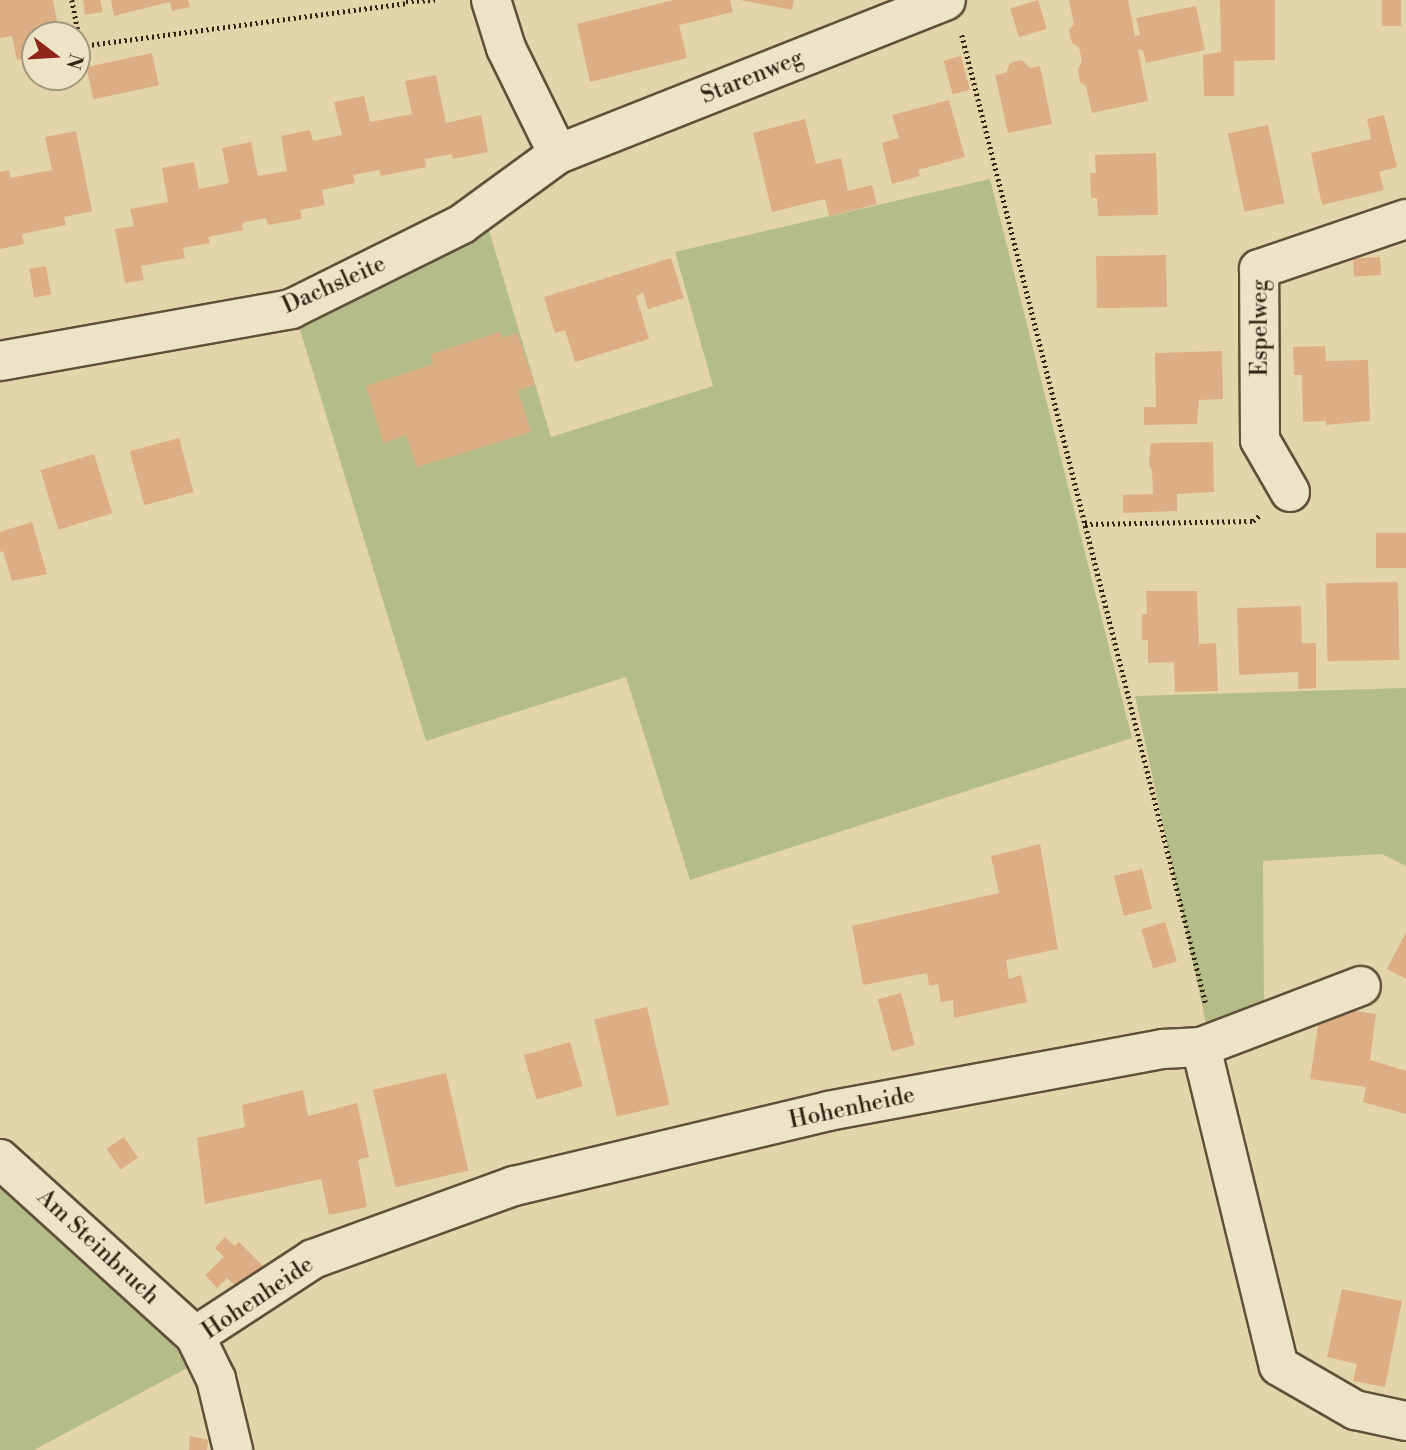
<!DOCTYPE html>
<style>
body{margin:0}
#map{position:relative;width:1406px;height:1450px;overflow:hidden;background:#e3d5a9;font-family:"Libre Bodoni",serif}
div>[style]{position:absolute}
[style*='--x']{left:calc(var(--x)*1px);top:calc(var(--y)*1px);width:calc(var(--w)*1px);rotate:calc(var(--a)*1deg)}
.green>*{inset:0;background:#b4bd88}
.building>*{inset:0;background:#ddae84;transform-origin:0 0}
.path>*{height:4.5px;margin-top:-2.25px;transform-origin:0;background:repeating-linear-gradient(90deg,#352415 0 2px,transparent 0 5.5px)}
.roads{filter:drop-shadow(2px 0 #60503a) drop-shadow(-2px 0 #60503a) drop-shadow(0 2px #60503a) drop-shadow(0 -2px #60503a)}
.minor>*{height:38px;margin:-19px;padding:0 19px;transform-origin:19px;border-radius:19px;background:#ede4c7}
span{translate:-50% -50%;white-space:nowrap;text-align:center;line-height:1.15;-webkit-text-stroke:7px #ede4c7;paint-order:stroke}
.street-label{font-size:23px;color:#352415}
.north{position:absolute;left:21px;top:21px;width:70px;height:70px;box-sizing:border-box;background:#ede4c7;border:2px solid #a39780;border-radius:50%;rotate:107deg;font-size:19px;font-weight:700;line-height:28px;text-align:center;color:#352415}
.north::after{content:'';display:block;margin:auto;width:24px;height:32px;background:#8f2418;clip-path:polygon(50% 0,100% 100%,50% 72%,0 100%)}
</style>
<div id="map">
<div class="green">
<i style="clip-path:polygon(990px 179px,1132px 738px,690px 880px,626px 677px,426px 741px,297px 320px,488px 227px,551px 437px,713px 386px,675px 252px)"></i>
<i style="clip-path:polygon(1406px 688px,1406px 866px,1382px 854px,1263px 861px,1264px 1009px,1207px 1028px,1135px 696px)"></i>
<i style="clip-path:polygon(0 1166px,202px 1360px,34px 1450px,0 1450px)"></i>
</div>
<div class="building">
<i style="clip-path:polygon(0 0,53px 0,58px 26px,42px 30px,43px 35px,35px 35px,35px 56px,17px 60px,12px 36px,0 38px)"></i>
<i style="clip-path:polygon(83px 0,100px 0,103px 12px,85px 15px)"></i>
<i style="clip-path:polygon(111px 0,188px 0,190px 7px,172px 11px,170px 2px,114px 16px)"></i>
<i style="clip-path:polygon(674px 0,730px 0,733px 12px,679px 25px,687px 58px,590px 82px,577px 24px)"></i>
<i style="clip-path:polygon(740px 0,794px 0,792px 10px)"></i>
<i style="left:1038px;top:0;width:30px;height:29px;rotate:73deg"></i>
<i style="clip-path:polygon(1069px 0,1128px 0,1135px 36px,1140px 35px,1136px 18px,1196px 6px,1205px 50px,1146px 63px,1143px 50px,1138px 50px,1148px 101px,1092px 113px,1086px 86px,1080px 82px,1078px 69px,1082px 62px,1079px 47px,1072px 43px,1069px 30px,1074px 24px)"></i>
<i style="clip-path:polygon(1220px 0,1275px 0,1275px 60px,1234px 61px,1234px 96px,1204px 96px,1203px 55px,1221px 52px)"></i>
<i style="left:1382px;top:0;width:19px;height:26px"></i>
<i style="left:152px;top:53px;width:33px;height:67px;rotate:78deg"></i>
<i style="left:961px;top:56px;width:35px;height:18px;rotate:75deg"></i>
<i style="clip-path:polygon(1022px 60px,1030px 68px,1040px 66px,1052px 124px,1008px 133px,995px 75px,1006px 73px,1010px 63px)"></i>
<i style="clip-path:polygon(436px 75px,446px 123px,481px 115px,488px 152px,453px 159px,452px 154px,425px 159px,426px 167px,381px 176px,379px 170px,353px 175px,355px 183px,322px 190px,325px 205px,300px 210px,302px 219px,268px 225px,266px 218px,242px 223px,243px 230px,208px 237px,210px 243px,183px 248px,185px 258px,141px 266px,144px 280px,125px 283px,115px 229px,134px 226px,130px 209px,168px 202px,162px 168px,194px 162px,199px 189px,229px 183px,222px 148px,251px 142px,258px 176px,287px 171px,281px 136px,310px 130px,313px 141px,342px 135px,334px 102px,364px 96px,370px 122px,412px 114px,405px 81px)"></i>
<i style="clip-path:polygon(949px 100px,965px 157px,918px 170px,920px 176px,892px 184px,882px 143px,899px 138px,892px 115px)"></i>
<i style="clip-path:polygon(1384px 115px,1397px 167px,1379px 172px,1384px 190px,1322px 205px,1311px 153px,1371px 139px,1367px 119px)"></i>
<i style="clip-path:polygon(805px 119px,816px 164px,841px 158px,848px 191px,872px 185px,877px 204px,829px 216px,825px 199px,772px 212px,753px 133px)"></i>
<i style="left:1268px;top:125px;width:80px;height:41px;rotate:78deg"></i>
<i style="clip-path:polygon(76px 131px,92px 211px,64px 217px,66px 225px,22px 234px,24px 244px,0 249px,0 172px,9px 170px,10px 178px,52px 170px,45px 137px)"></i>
<i style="clip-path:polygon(1156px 153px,1158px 215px,1098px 216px,1097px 198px,1091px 198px,1090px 173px,1096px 173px,1095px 155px)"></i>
<i style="left:1166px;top:255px;width:52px;height:70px;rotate:89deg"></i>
<i style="left:1380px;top:257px;width:18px;height:27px;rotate:87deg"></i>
<i style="clip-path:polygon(671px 258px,684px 298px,648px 309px,643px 293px,636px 296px,649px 339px,575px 362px,565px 330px,555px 333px,544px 297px)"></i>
<i style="left:46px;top:266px;width:29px;height:17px;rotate:80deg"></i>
<i style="clip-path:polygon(500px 332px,502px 338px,517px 333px,535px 385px,518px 390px,531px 432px,417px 467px,406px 435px,383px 443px,366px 386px,433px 364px,431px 354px)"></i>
<i style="clip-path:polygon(1325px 346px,1326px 361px,1368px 360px,1370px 421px,1326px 425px,1326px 421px,1303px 422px,1302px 375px,1294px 375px,1293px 347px)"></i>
<i style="clip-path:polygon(1222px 351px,1223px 399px,1199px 400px,1197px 424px,1144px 425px,1144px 407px,1156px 407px,1155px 353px)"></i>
<i style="left:179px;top:438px;width:56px;height:51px;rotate:75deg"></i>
<i style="clip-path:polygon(1213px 442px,1214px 492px,1177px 494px,1177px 511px,1123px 513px,1123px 495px,1153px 494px,1152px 471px,1149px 464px,1151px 443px)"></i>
<i style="left:94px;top:454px;width:62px;height:56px;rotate:73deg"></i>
<i style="clip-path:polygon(32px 522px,47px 574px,12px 581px,3px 551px,0 552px,0 532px)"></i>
<i style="left:1406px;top:533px;width:35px;height:30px;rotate:90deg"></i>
<i style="left:1398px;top:582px;width:78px;height:72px;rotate:89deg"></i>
<i style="clip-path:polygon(1146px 591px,1197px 591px,1199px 644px,1216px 643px,1218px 691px,1175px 692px,1174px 662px,1148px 663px,1148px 640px,1142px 640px,1142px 614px,1147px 614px)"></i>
<i style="clip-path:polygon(1301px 606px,1302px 643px,1316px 643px,1316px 688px,1298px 689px,1298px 672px,1239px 675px,1237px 608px)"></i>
<i style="clip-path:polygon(1040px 844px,1058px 949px,1006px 960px,1009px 979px,1021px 975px,1027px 1002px,954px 1018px,953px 1000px,941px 1002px,938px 984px,929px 986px,927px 973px,863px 985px,852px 926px,999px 893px,991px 856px)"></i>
<i style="left:1142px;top:869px;width:41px;height:29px;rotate:76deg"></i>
<i style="left:1165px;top:922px;width:41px;height:25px;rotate:73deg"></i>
<i style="clip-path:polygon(1406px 932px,1406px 979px,1387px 969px)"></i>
<i style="left:901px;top:993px;width:54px;height:24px;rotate:75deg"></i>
<i style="clip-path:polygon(1321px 1006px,1376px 1014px,1370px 1060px,1406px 1071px,1406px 1114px,1363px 1102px,1366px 1087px,1310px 1079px)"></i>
<i style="left:647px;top:1007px;width:100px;height:54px;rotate:77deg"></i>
<i style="left:570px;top:1042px;width:46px;height:48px;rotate:74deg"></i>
<i style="left:446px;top:1073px;width:100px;height:75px;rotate:77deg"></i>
<i style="clip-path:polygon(303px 1090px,308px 1116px,357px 1103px,369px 1157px,358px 1160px,367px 1207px,329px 1215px,321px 1179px,205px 1204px,197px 1138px,245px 1127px,242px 1105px)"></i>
<i style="left:124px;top:1137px;width:25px;height:21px;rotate:56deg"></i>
<i style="clip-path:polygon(225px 1237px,235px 1246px,239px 1242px,263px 1266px,240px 1289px,227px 1278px,217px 1288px,205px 1275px,224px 1257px,215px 1248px)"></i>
<i style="clip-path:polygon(1342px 1289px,1402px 1301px,1385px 1387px,1353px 1381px,1357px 1364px,1327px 1357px)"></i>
<i style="clip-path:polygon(190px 1436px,208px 1440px,207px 1450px,189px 1450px)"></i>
</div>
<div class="path">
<i style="--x:72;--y:0;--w:47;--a:78.9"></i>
<i style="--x:81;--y:46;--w:329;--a:-7.5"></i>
<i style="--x:406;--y:1;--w:29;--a:-2"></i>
<i style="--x:962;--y:35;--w:999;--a:75.87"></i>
<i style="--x:1085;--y:524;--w:168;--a:-1"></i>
<i style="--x:1253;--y:521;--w:9;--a:-41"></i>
</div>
<div class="roads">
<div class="minor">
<i style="--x:491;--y:0;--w:50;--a:72.6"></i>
<i style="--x:506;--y:48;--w:118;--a:63.9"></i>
<i style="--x:0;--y:361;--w:296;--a:-10.1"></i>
<i style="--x:291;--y:309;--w:191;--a:-26.4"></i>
<i style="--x:462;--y:224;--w:119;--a:-36.1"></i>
<i style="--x:558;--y:154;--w:417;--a:-21.6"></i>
<i style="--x:1290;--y:492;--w:60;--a:-120"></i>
<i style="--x:1260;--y:440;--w:171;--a:-90.3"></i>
<i style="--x:1259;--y:269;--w:155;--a:-18.8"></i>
<i style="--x:1201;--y:1047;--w:328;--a:76.3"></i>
<i style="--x:1279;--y:1366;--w:88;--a:30.1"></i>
<i style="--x:1355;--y:1410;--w:52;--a:12.2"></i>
<i style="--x:0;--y:1159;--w:263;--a:42.2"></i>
<i style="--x:195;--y:1336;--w:48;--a:64"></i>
<i style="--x:216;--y:1379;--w:73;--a:76.5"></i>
<i style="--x:195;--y:1336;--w:141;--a:-33.1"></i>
<i style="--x:313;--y:1259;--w:214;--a:-20"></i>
<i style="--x:514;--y:1186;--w:323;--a:-13.4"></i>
<i style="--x:828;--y:1111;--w:341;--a:-10.5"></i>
<i style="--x:1163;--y:1049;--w:38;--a:-3"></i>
<i style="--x:1201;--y:1047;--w:171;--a:-20.9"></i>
</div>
</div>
<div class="street-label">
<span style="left:752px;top:77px;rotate:-22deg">Starenweg</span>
<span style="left:334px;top:285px;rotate:-24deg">Dachsleite</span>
<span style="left:1260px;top:328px;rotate:-90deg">Espelweg</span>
<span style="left:852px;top:1108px;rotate:-12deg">Hohenheide</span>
<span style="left:98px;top:1247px;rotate:43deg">Am Steinbruch</span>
<span style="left:258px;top:1298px;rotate:-34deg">Hohenheide</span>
</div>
<div class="north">N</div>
</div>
